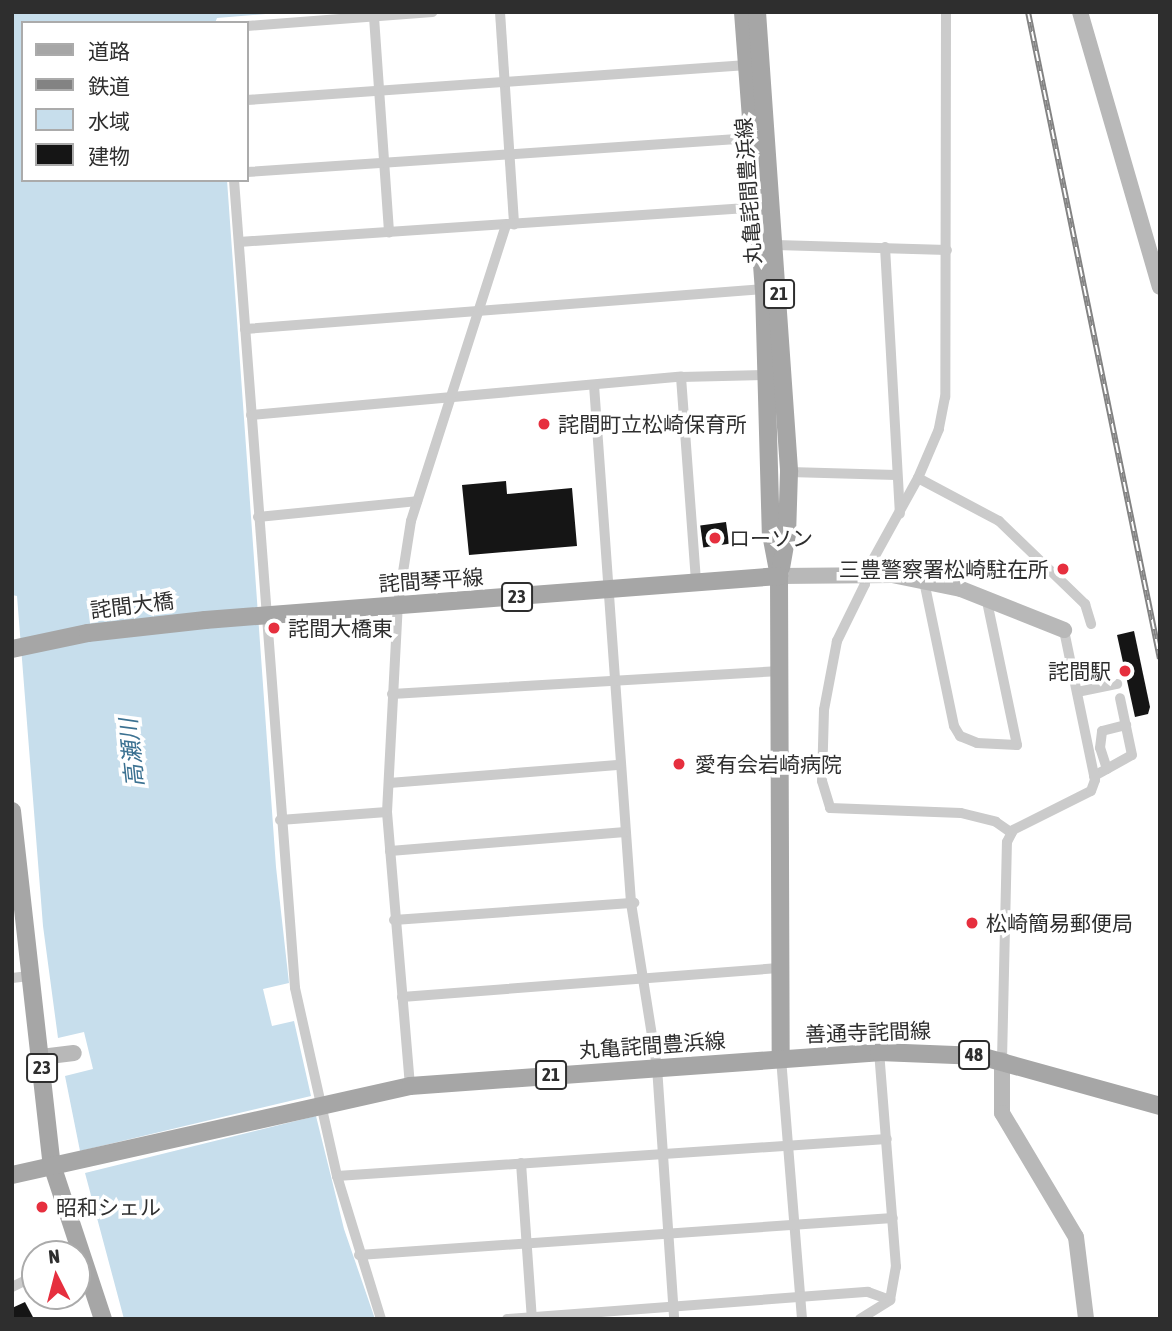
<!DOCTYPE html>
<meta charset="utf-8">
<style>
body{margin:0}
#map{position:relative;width:1172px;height:1331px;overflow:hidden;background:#fff;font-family:"Asap Condensed","Noto Sans JP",sans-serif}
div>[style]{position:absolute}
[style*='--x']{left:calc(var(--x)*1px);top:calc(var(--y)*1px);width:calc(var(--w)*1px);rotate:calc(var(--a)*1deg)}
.water>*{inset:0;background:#c7deec}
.building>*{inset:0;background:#151515;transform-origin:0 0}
.street>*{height:10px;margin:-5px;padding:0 5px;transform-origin:5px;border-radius:5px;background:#cbcbcb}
.secondary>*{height:16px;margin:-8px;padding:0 8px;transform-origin:8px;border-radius:8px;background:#b8b8b8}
.primary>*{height:18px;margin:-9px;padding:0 9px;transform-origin:9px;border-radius:9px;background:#a6a6a6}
.rail>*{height:6px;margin-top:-3px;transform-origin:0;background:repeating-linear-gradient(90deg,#fff 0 10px,#838383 0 20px);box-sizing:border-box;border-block:2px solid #838383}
.dots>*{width:19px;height:19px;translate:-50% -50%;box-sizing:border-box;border:4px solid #fff;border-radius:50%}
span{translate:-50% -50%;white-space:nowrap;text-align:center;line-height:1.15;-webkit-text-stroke:7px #fff;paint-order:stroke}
.shield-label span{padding:2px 5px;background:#fff;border:2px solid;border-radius:5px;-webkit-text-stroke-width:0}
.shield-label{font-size:19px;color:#2e2e2e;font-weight:700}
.street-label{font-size:21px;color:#2e2e2e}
.poi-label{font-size:21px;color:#2e2e2e}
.left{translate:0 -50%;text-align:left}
.right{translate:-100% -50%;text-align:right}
.water-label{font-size:23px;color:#3b7191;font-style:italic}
.frame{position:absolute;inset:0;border:14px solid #2e2e2e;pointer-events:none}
.legend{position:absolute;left:21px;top:21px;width:228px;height:161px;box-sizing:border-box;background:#fff;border:2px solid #ababab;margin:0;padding:9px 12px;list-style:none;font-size:21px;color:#2e2e2e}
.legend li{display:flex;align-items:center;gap:14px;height:35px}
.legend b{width:35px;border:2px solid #ababab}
.north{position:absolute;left:21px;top:1240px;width:70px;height:70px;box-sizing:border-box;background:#fff;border:2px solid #ababab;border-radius:50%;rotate:354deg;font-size:19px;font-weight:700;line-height:28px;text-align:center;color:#2e2e2e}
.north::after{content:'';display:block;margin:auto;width:24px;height:32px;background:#e62f3e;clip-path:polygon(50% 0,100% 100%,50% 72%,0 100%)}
</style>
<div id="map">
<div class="water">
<i style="clip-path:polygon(12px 12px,289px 12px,217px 18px,215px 23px,23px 23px,23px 180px,227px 180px,276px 867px,289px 983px,263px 989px,272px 1026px,294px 1021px,311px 1096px,80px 1151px,65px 1076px,93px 1069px,84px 1032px,58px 1038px,43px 926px,17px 596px,12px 595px)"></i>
<i style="clip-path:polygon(316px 1116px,344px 1229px,375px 1319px,124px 1319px,85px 1173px)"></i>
</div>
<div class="building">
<i style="clip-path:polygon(506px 481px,507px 494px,572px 488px,577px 546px,469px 555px,462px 485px)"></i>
<i style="left:726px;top:522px;width:22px;height:26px;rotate:82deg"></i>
<i style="clip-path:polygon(1134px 631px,1150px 707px,1148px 714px,1135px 717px,1117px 635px)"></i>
<i style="clip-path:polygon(25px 1302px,34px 1319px,12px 1319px,12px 1308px)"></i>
</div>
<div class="street">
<i style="--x:500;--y:12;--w:213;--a:86.2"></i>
<i style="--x:946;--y:12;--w:385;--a:90.1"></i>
<i style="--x:945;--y:397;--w:33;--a:101"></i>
<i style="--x:939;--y:429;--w:53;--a:113.2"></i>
<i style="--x:918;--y:478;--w:110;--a:118.9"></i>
<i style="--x:865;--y:574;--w:10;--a:90"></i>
<i style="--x:865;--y:584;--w:64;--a:116.2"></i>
<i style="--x:837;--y:641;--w:70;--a:100.7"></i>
<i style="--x:824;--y:710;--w:71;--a:91.6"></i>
<i style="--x:822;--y:781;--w:28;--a:73"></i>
<i style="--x:830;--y:808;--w:131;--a:2.2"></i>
<i style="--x:961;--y:813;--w:36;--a:14"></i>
<i style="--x:996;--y:822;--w:19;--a:35"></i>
<i style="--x:374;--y:17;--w:216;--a:86"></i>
<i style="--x:247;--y:26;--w:186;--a:-4.3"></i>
<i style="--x:247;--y:100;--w:498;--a:-4"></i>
<i style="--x:247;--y:172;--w:506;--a:-3.85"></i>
<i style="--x:234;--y:180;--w:810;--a:85.68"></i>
<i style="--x:295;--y:988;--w:193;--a:77.4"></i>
<i style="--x:337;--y:1176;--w:150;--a:72.9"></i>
<i style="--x:239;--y:242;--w:524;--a:-3.83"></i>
<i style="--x:776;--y:245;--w:171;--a:1.7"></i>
<i style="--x:885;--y:247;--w:267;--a:86.8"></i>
<i style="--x:245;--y:329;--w:521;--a:-4.41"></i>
<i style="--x:681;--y:377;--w:206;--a:85.8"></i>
<i style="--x:594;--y:385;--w:519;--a:85.91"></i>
<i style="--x:631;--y:903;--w:166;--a:81"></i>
<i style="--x:657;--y:1067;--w:253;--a:86.1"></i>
<i style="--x:251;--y:415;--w:432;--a:-5.1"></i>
<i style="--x:681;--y:377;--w:86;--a:-1.3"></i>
<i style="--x:789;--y:472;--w:107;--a:1.6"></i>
<i style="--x:918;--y:478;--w:92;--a:28"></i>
<i style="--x:999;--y:521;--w:120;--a:44"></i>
<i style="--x:1085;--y:604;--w:21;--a:73"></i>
<i style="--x:258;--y:517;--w:160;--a:-5.7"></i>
<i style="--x:924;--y:581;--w:148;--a:78.3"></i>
<i style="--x:954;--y:726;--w:12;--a:59"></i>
<i style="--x:960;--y:736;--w:18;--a:22"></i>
<i style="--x:977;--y:743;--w:40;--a:2.9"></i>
<i style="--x:1017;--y:745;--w:151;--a:-101.8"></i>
<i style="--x:1077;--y:692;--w:41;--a:-11.3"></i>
<i style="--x:392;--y:694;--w:389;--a:-3.4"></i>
<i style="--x:1107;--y:769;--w:22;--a:-108"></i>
<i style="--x:1100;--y:748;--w:17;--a:-83"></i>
<i style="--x:1102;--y:731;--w:25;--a:-14"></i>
<i style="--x:1094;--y:776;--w:43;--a:-28.9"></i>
<i style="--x:1132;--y:755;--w:58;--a:-101.9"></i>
<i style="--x:389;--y:783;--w:232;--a:-4.5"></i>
<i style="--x:280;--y:820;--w:107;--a:-4.3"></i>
<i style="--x:390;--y:851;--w:236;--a:-4.6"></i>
<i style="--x:394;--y:920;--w:241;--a:-4.1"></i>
<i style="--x:12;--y:978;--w:17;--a:-7"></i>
<i style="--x:402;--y:997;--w:381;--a:-4.4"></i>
<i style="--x:781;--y:1058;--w:262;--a:85.4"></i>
<i style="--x:1002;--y:1060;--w:218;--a:-88.7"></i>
<i style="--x:1007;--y:842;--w:13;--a:-63"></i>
<i style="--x:1013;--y:830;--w:87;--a:-26.6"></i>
<i style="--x:1091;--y:791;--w:12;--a:-70"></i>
<i style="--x:1095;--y:780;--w:153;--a:-101.7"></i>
<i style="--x:410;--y:1086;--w:275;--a:-94.8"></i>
<i style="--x:387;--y:812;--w:208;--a:-87"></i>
<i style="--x:398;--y:604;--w:84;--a:-81.1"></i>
<i style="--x:411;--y:521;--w:311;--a:-72.2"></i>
<i style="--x:521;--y:1163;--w:156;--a:86"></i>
<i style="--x:337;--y:1176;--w:551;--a:-3.85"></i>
<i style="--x:359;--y:1255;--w:535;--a:-3.96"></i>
<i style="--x:12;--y:1287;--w:25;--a:-26"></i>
<i style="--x:507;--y:1319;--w:362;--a:-4.3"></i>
<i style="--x:868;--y:1292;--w:23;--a:20"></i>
<i style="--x:860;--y:1319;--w:36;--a:-32"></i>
<i style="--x:890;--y:1300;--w:34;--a:-80"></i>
<i style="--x:896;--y:1267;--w:216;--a:-94.5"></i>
</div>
<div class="secondary">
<i style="--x:1080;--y:12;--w:286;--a:73.8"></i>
<i style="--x:779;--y:576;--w:113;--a:-0.5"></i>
<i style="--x:892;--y:575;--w:70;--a:11.5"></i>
<i style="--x:961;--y:589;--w:111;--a:21.7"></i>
<i style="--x:41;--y:1057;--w:33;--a:-7"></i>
<i style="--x:1002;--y:1060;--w:53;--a:90"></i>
<i style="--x:1002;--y:1113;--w:144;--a:59.2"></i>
<i style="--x:1076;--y:1237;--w:83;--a:83"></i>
</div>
<div class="primary">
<i style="--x:743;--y:12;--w:278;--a:85.7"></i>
<i style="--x:764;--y:289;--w:245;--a:88.4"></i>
<i style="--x:771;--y:534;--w:43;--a:79.2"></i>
<i style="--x:779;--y:576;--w:482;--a:89.8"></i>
<i style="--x:757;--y:12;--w:461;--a:86"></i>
<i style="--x:789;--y:472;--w:62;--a:91.8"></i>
<i style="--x:787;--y:534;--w:34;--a:100"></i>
<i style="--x:12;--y:649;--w:78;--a:-11.9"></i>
<i style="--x:88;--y:633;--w:118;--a:-6.3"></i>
<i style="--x:205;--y:620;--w:576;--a:-4.38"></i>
<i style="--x:12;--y:811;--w:356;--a:83.6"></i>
<i style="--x:52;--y:1165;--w:162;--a:71.7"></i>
<i style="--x:12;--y:1175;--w:408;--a:-12.6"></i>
<i style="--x:410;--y:1086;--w:470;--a:-4.1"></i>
<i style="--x:879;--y:1052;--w:101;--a:2.3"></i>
<i style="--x:980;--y:1056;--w:187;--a:15.5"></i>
</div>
<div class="rail">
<i style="--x:1028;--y:12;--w:660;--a:78.47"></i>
</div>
<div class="dots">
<i style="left:544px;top:424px;background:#e62f3e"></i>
<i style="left:715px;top:538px;background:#e62f3e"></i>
<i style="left:1063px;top:569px;background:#e62f3e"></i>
<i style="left:274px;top:628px;background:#e62f3e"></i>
<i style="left:1125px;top:671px;background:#e62f3e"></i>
<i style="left:679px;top:764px;background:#e62f3e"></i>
<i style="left:972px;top:923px;background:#e62f3e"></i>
<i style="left:42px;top:1207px;background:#e62f3e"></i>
</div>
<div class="shield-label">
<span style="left:779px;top:294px">21</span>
<span style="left:517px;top:597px">23</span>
<span style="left:974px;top:1055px">48</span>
<span style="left:42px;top:1068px">23</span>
<span style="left:551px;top:1075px">21</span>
</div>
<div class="street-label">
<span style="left:748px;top:191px;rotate:-94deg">丸亀詫間豊浜線</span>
<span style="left:431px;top:580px;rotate:-4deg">詫間琴平線</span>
<span style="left:132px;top:605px;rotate:-7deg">詫間大橋</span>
<span style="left:868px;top:1032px;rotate:-2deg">善通寺詫間線</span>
<span style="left:652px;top:1045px;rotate:-4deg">丸亀詫間豊浜線</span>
</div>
<div class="poi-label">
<span class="left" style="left:558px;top:424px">詫間町立松崎保育所</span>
<span class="left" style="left:729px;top:538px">ローソン</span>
<span class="right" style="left:1049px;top:569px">三豊警察署松崎駐在所</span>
<span class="left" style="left:288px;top:628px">詫間大橋東</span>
<span class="right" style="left:1111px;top:671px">詫間駅</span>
<span class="left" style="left:695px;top:764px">愛有会岩崎病院</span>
<span class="left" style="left:986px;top:923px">松崎簡易郵便局</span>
<span class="left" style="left:56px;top:1207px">昭和シェル</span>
</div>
<div class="water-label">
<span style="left:132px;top:753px;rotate:-96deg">高瀬川</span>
</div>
<div class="frame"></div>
<ul class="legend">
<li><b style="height:9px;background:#a6a6a6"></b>道路</li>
<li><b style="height:9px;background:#838383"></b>鉄道</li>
<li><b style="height:19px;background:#c7deec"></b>水域</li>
<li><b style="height:19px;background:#151515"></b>建物</li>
</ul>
<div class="north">N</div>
</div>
